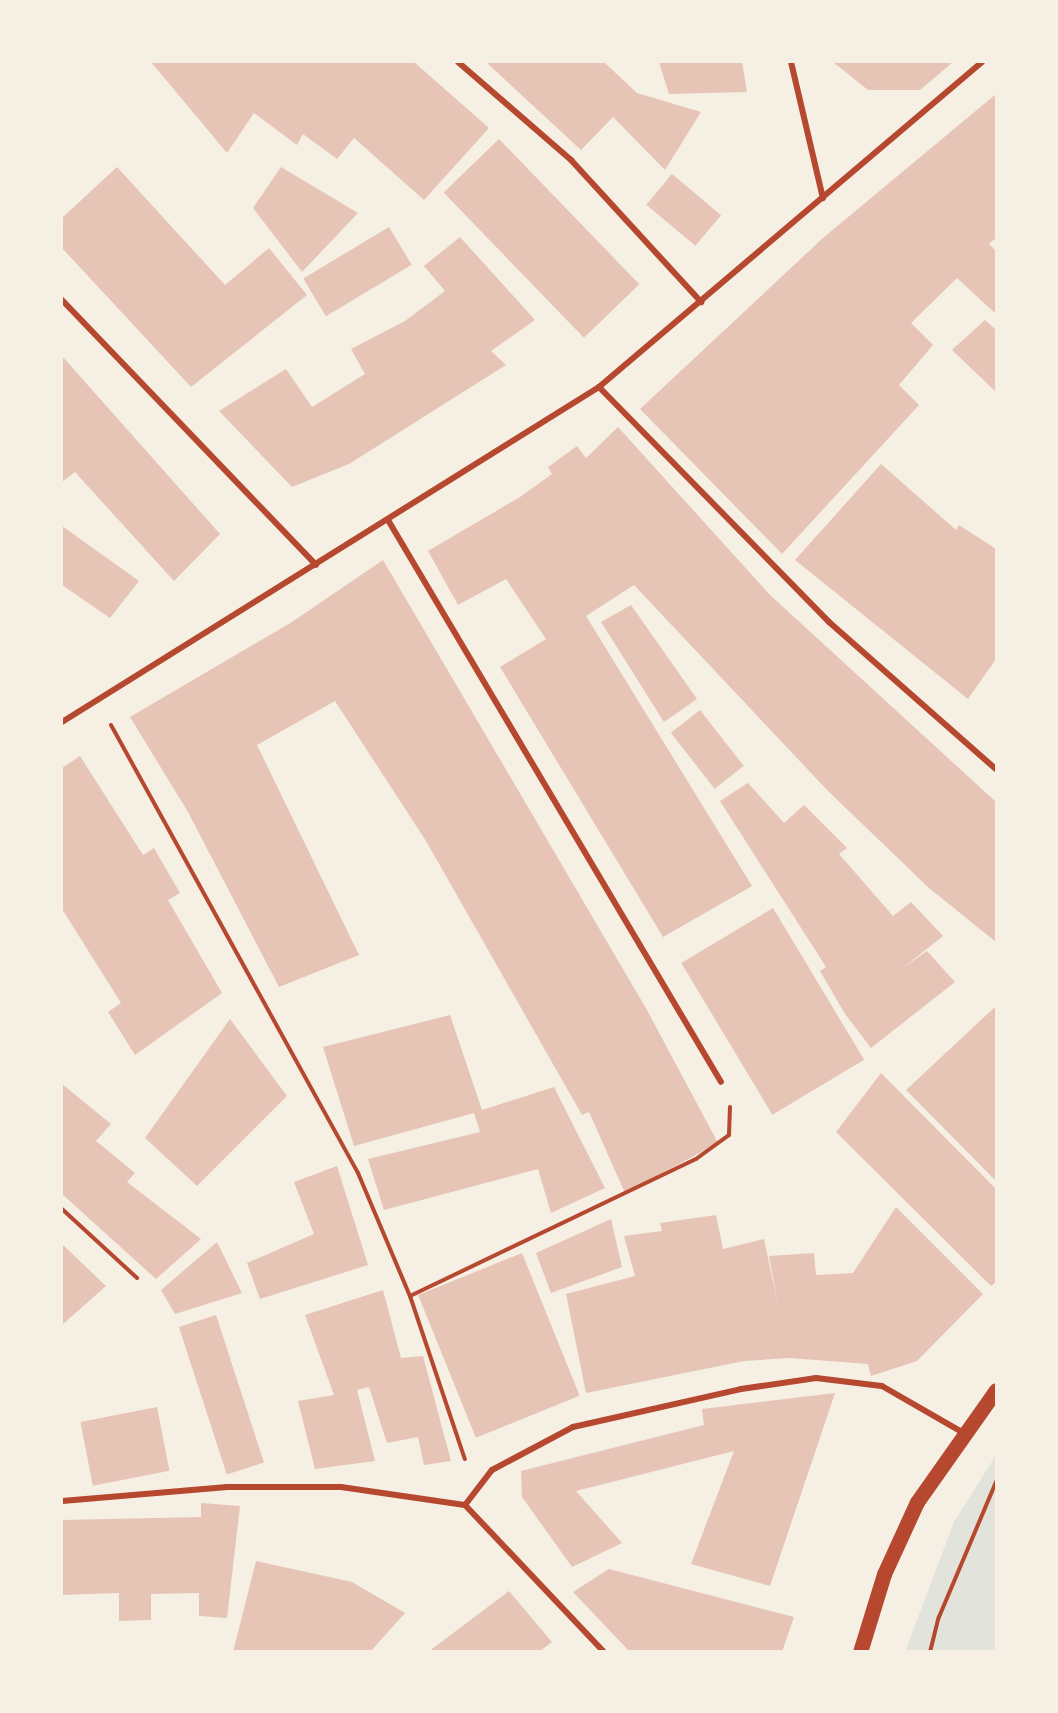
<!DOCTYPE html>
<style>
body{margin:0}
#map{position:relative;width:1058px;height:1713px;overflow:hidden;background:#f6efe4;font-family:Commissioner,sans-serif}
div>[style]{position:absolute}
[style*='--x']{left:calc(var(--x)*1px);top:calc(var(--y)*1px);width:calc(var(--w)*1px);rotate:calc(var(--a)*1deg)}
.green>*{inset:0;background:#e2e4dc}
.building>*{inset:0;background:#e6c5b7;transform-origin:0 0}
.path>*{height:4px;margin:-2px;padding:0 2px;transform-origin:2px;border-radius:2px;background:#b5482f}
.minor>*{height:6px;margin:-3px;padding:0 3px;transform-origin:3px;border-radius:3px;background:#b5482f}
.primary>*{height:15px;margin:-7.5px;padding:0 7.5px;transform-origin:7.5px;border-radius:7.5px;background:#b5482f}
span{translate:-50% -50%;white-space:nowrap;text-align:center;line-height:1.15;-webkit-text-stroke:6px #f6efe4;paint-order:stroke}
.frame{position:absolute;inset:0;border:63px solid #f6efe4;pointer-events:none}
</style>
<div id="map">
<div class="green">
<i style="clip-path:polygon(996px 1455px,996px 1651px,905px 1652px,954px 1522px)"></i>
</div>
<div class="building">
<i style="clip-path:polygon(151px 62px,414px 62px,489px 128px,424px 200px,354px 138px,337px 159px,303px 134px,297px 145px,254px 113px,227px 153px)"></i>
<i style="clip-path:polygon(486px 62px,604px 62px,637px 93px,701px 112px,665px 170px,613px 117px,581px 150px)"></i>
<i style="clip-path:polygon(659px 62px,742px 62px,747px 92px,669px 94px)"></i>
<i style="clip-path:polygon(833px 62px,953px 62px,920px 90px,868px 90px)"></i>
<i style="clip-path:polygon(996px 94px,996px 238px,989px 244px,996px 251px,996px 314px,957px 278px,911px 323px,933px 345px,899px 385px,919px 405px,782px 554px,640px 409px,823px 238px)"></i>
<i style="left:499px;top:139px;width:202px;height:77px;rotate:46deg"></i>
<i style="clip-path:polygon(117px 167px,225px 285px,269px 248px,307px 295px,191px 387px,62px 248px,62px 218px)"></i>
<i style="clip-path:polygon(281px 167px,358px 213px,302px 272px,253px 208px)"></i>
<i style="left:672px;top:174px;width:64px;height:40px;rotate:40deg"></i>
<i style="left:389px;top:227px;width:44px;height:100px;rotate:59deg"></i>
<i style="clip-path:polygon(460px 237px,535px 320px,491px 351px,506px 365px,349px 464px,292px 487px,219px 411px,286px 369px,312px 407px,365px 374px,351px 349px,405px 321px,445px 291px,424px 266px)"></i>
<i style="clip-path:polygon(985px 320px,996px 330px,996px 392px,952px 350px)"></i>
<i style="clip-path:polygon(62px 356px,220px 534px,174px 581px,75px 472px,62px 482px)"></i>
<i style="clip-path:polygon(618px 427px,770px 595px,996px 802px,996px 942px,929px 888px,828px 791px,634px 585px,586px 616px,752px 886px,663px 937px,500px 667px,546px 639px,506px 579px,458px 605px,428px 551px,520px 497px,552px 474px,548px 467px,577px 446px,586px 458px)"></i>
<i style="clip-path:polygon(881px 464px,956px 530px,959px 525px,996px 549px,996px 659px,968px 699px,795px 560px)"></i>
<i style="clip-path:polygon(62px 526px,139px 581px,110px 618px,62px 585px)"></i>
<i style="clip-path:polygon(383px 560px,647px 1010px,718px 1143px,625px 1193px,589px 1112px,582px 1115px,426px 841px,335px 701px,257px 745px,359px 955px,279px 987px,188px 812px,130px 717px,292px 622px)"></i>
<i style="clip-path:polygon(631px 605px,697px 699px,664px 722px,601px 622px)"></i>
<i style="left:700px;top:710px;width:71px;height:37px;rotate:52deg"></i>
<i style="clip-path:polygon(80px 756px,143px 855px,154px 848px,180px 893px,168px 900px,222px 993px,135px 1055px,108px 1012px,121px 1003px,62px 909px,62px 768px)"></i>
<i style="clip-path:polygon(748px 783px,784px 823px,804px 805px,847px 848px,839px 854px,893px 916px,911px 902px,943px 936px,903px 968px,927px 951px,955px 982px,871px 1048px,845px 1014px,820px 971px,826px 967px,720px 801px)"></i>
<i style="left:773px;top:908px;width:177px;height:107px;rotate:59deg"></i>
<i style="clip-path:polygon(996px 1006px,996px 1181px,906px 1090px)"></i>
<i style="clip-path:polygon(450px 1015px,482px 1110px,554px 1087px,605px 1188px,551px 1213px,538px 1169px,384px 1210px,368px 1159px,480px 1132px,474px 1113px,354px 1146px,323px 1047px)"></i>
<i style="clip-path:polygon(230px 1019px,287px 1096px,197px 1186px,145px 1138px)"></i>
<i style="clip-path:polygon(881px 1073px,996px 1189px,996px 1282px,991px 1286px,836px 1132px)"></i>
<i style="clip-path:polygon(62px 1084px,111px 1124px,96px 1141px,135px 1173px,127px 1182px,201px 1239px,156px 1279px,62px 1194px)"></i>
<i style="clip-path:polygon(337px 1166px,368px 1265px,260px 1299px,247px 1263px,314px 1234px,294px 1182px)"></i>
<i style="clip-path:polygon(896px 1207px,983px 1294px,917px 1361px,871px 1376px,868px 1364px,789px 1358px,744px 1361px,586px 1393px,566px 1294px,635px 1276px,624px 1236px,662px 1231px,660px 1223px,716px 1215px,723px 1249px,764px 1239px,778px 1305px,769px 1256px,814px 1253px,816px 1275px,853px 1273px)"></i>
<i style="clip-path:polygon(611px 1219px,622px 1267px,551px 1293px,536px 1253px)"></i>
<i style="clip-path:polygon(217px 1242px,242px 1293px,175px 1314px,161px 1290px)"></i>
<i style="clip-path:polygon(62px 1244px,106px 1286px,62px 1325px)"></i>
<i style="left:522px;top:1253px;width:154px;height:112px;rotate:68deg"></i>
<i style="clip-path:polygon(383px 1290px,401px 1358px,423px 1356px,451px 1461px,424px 1465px,418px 1437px,387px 1443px,369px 1387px,357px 1390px,375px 1461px,315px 1469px,298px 1401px,334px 1395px,305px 1315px)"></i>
<i style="left:216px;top:1315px;width:155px;height:39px;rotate:72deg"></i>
<i style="clip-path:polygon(835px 1393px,770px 1586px,691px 1564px,734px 1451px,576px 1491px,622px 1543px,572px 1567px,522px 1497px,521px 1471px,704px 1425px,702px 1409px)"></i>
<i style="left:157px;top:1407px;width:65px;height:78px;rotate:79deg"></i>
<i style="clip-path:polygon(201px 1503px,240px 1506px,227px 1618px,199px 1616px,199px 1593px,151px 1594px,151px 1620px,119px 1621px,119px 1593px,62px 1595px,62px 1520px,201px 1517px)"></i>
<i style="clip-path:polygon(256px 1561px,352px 1582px,405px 1613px,370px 1652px,233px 1652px)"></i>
<i style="clip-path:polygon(609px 1569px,794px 1617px,782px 1652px,630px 1652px,573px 1592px)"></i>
<i style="clip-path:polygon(509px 1591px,552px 1642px,539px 1652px,428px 1652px)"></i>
</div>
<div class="path">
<i style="--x:111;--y:725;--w:512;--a:61.13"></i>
<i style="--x:358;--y:1173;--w:134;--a:67.1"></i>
<i style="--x:410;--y:1296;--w:172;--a:71.4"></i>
<i style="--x:62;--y:1209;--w:102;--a:42.6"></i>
<i style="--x:410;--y:1296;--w:317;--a:-25.6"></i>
<i style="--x:696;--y:1159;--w:41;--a:-36"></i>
<i style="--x:729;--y:1135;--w:28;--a:-88"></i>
<i style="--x:930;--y:1652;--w:36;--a:-76"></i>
<i style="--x:939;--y:1617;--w:147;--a:-67.1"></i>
</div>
<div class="minor">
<i style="--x:458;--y:62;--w:150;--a:40.9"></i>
<i style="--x:571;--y:160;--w:193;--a:47.5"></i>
<i style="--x:791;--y:62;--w:140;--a:76.8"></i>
<i style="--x:62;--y:300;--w:367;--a:46.2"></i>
<i style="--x:599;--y:387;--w:329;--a:45.6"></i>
<i style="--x:829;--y:622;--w:222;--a:41.4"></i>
<i style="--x:388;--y:520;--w:653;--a:59.35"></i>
<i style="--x:62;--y:722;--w:633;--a:-31.96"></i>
<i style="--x:599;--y:387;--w:502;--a:-40.32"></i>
<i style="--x:62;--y:1501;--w:166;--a:-4.8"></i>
<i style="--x:227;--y:1487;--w:114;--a:0"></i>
<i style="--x:341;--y:1487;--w:125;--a:8.3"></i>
<i style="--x:465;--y:1505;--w:202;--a:46.6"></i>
<i style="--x:465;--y:1505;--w:44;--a:-52.4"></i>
<i style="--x:492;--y:1470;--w:92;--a:-28"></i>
<i style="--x:573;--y:1427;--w:172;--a:-12.7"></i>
<i style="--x:741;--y:1389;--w:76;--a:-8.3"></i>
<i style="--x:816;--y:1378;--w:66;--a:6.9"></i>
<i style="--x:882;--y:1386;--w:92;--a:29.9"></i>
</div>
<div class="primary">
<i style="--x:860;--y:1652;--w:82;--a:-72.9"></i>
<i style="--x:884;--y:1574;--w:79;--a:-65.4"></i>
<i style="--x:917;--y:1502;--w:137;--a:-54.8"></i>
</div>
<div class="frame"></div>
</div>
